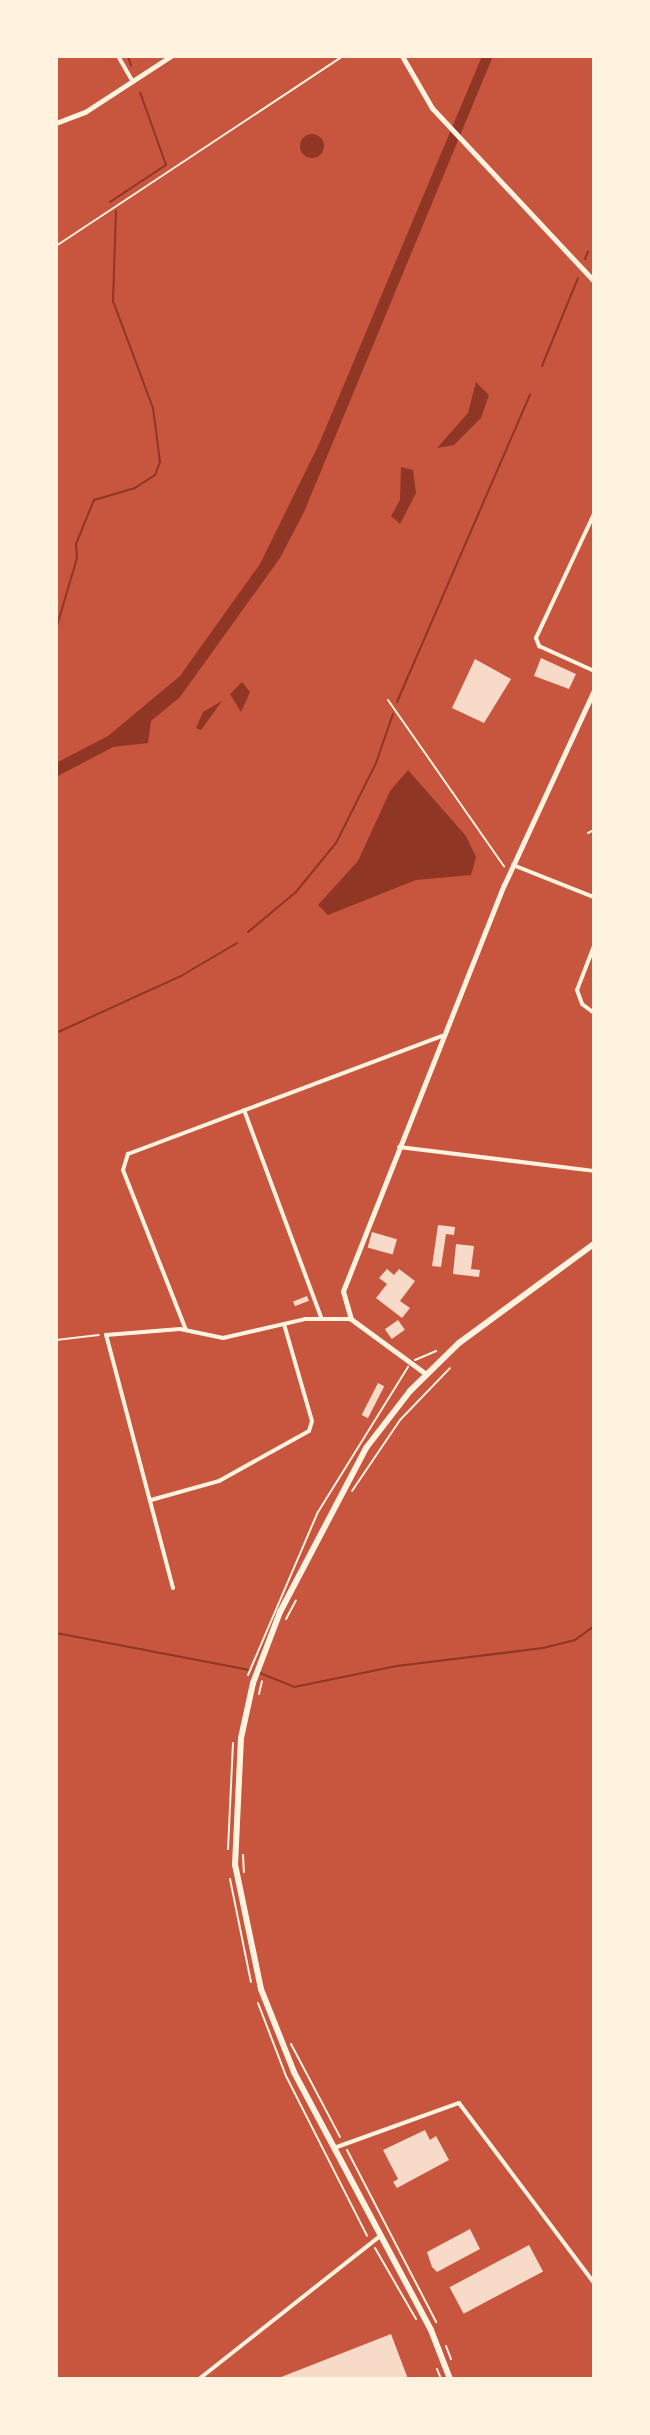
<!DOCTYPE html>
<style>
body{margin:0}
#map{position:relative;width:650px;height:2435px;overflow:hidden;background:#c8553d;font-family:Montserrat,sans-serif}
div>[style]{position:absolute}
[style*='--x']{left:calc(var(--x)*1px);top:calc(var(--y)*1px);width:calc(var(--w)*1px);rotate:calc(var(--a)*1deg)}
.water>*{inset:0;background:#8f3625}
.round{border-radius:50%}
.stream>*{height:2px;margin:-1px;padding:0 1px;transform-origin:1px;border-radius:1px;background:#8f3625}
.building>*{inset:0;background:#f7dbc8;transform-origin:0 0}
.path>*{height:2px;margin:-1px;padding:0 1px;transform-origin:1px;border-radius:1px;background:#fff3e0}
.service>*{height:2px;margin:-1px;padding:0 1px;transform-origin:1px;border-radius:1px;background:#fff3e0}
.minor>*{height:4px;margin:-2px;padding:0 2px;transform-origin:2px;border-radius:2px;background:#fff3e0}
.tertiary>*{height:5px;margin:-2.5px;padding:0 2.5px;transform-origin:2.5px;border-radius:2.5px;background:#fff3e0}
.primary>*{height:6px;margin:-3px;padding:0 3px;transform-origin:3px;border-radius:3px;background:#fff3e0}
span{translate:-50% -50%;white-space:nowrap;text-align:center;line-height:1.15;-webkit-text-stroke:6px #fff3e0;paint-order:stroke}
.frame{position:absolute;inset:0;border:58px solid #fff3e0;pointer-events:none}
</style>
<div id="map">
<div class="water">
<i style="clip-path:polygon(482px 56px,493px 56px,304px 512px,280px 558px,180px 697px,151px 721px,148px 743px,113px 747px,56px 777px,56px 763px,108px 736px,180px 676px,260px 564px,319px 444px)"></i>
<i class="round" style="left:300px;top:134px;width:24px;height:24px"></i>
<i style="clip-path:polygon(476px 382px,489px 395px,481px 418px,454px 445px,437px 448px,468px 413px)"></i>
<i style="clip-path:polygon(401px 467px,413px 470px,416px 493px,400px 524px,391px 516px,400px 500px)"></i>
<i style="clip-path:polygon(242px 682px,250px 692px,241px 712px,230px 694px)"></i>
<i style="clip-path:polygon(222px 701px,201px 730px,196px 728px,203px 712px)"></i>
<i style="clip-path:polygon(408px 770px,466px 836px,476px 857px,471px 875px,416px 880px,328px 915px,318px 905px,358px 861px,390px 791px)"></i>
</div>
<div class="stream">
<i style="--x:128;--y:56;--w:10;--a:73"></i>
<i style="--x:110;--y:202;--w:67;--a:-33.5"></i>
<i style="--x:166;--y:165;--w:77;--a:-109.6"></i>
<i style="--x:585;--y:259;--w:8;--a:-67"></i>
<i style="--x:542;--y:366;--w:95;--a:-67.8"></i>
<i style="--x:56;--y:629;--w:74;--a:-73.5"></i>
<i style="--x:77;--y:558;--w:14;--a:-94"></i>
<i style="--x:76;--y:544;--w:48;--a:-67.8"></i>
<i style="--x:94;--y:500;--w:43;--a:-16.3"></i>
<i style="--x:135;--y:488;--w:24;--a:-33"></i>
<i style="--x:155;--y:475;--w:14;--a:-69"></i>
<i style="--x:160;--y:462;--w:54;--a:-97.4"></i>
<i style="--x:153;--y:408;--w:114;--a:-110.5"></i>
<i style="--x:113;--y:301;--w:90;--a:-88.1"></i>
<i style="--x:397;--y:702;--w:335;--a:-66.6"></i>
<i style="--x:248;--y:932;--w:62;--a:-39.8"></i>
<i style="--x:296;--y:892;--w:63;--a:-50.8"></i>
<i style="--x:336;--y:843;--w:89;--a:-63.4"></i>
<i style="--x:376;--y:763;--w:52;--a:-70.9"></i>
<i style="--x:56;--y:1033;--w:137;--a:-24.5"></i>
<i style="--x:181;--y:976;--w:65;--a:-30.5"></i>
<i style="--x:56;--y:1633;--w:197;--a:10.8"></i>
<i style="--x:260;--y:1673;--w:37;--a:22"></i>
<i style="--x:294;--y:1687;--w:105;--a:-11.5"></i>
<i style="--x:397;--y:1666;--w:147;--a:-7"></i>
<i style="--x:543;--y:1648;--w:33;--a:-14"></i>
<i style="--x:575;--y:1640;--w:24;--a:-36"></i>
</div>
<div class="building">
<i style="clip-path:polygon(541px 658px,576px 674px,569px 689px,534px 676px)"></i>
<i style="clip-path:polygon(475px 659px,511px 679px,484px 723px,452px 708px)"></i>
<i style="clip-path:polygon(438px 1225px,455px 1227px,454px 1235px,446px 1234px,441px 1267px,432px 1266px)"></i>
<i style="left:372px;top:1232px;width:26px;height:16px;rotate:16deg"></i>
<i style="clip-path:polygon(456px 1244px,474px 1246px,471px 1269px,480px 1270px,479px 1277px,453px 1274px)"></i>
<i style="clip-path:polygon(387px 1269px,394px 1275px,399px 1269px,415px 1281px,400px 1301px,410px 1308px,402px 1318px,376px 1298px,387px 1284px,379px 1278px)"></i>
<i style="left:307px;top:1296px;width:5px;height:15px;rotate:68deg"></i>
<i style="left:398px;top:1320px;width:12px;height:16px;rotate:55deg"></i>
<i style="left:378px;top:1383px;width:7px;height:36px;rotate:27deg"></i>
<i style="clip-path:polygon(425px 2130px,430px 2140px,436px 2136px,449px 2160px,397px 2188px,393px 2182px,398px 2179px,383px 2150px)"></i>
<i style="clip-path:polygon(470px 2229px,480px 2249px,437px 2272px,432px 2267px,427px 2252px)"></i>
<i style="left:529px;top:2245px;width:30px;height:90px;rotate:62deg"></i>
<i style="clip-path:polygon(391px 2334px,408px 2379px,276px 2379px)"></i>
</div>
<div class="path">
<i style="--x:56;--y:246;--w:344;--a:-33.5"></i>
<i style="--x:388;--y:700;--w:203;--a:55.1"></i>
<i style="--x:56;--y:1340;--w:43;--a:-6.6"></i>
<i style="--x:415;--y:1360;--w:23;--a:-23"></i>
<i style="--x:352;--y:1491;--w:86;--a:-55.9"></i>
<i style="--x:400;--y:1420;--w:72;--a:-46.1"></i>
<i style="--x:286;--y:1619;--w:21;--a:-62"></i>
<i style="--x:248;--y:1675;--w:177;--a:-66.8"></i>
<i style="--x:318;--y:1512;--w:171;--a:-58.2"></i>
<i style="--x:259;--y:1694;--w:13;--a:-77"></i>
<i style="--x:228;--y:1849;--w:106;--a:-87.3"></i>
<i style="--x:243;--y:1855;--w:17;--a:87"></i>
<i style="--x:230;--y:1879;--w:105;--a:78.5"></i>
<i style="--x:258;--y:2003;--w:78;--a:69"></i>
<i style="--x:286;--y:2076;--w:179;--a:63.1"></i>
<i style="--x:291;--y:2044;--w:105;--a:62.2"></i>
<i style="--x:347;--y:2150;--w:194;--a:62.6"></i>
<i style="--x:375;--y:2248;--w:82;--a:60"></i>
<i style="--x:446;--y:2346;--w:14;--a:69"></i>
<i style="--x:437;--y:2369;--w:11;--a:68"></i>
</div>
<div class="service">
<i style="--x:588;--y:833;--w:7;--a:-27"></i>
</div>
<div class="minor">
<i style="--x:118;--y:56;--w:30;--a:60"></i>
<i style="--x:594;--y:469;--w:8;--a:90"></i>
<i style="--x:594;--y:514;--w:137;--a:115.1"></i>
<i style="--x:536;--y:638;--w:9;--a:69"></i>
<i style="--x:539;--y:646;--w:60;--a:24.4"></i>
<i style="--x:513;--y:865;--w:87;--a:21.6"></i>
<i style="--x:594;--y:946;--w:47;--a:111.1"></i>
<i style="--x:577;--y:990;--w:15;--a:70"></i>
<i style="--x:582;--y:1004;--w:15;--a:37"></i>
<i style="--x:244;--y:1110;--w:221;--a:69.6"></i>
<i style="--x:399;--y:1147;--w:196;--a:7"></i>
<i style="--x:186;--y:1330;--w:172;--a:-111.5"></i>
<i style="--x:123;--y:1170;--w:17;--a:-73"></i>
<i style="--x:128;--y:1154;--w:335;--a:-20.6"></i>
<i style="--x:151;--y:1500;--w:71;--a:-15.6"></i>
<i style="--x:219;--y:1481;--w:103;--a:-29.1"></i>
<i style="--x:309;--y:1431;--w:10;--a:-73"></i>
<i style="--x:312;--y:1421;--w:101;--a:-106.1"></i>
<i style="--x:173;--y:1588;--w:262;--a:-104.8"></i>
<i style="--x:106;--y:1335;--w:74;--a:-4.6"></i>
<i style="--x:180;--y:1329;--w:44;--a:11.8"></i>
<i style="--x:223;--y:1338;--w:84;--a:-13"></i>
<i style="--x:305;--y:1319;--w:46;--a:0"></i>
<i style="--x:334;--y:2148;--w:133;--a:-19.8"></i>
<i style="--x:459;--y:2103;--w:225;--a:53.1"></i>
<i style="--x:199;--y:2379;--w:231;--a:-38.3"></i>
</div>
<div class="tertiary">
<i style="--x:402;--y:56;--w:60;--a:60"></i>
<i style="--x:432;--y:108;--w:237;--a:46.9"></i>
<i style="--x:56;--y:123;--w:31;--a:-21"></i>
<i style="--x:85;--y:112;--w:103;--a:-33.1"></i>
<i style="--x:426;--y:1374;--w:93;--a:-143.7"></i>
<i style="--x:351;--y:1319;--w:29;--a:-106"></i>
<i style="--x:343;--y:1291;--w:437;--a:-68.4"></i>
<i style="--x:504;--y:885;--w:215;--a:-65.2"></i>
</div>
<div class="primary">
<i style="--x:450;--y:2379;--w:53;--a:-111.2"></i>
<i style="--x:431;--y:2330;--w:292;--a:-118"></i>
<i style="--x:294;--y:2072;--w:89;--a:-111.7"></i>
<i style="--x:261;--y:1989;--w:127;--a:-101.8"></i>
<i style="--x:235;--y:1865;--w:127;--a:-87.3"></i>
<i style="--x:241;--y:1738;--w:56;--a:-77.7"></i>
<i style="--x:253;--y:1683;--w:76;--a:-69.2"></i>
<i style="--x:280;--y:1612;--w:185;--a:-62.3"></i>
<i style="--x:366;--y:1448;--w:72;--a:-52.3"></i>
<i style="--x:410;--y:1391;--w:69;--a:-44.4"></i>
<i style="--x:459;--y:1343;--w:167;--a:-36.3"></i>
</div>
<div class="frame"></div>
</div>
